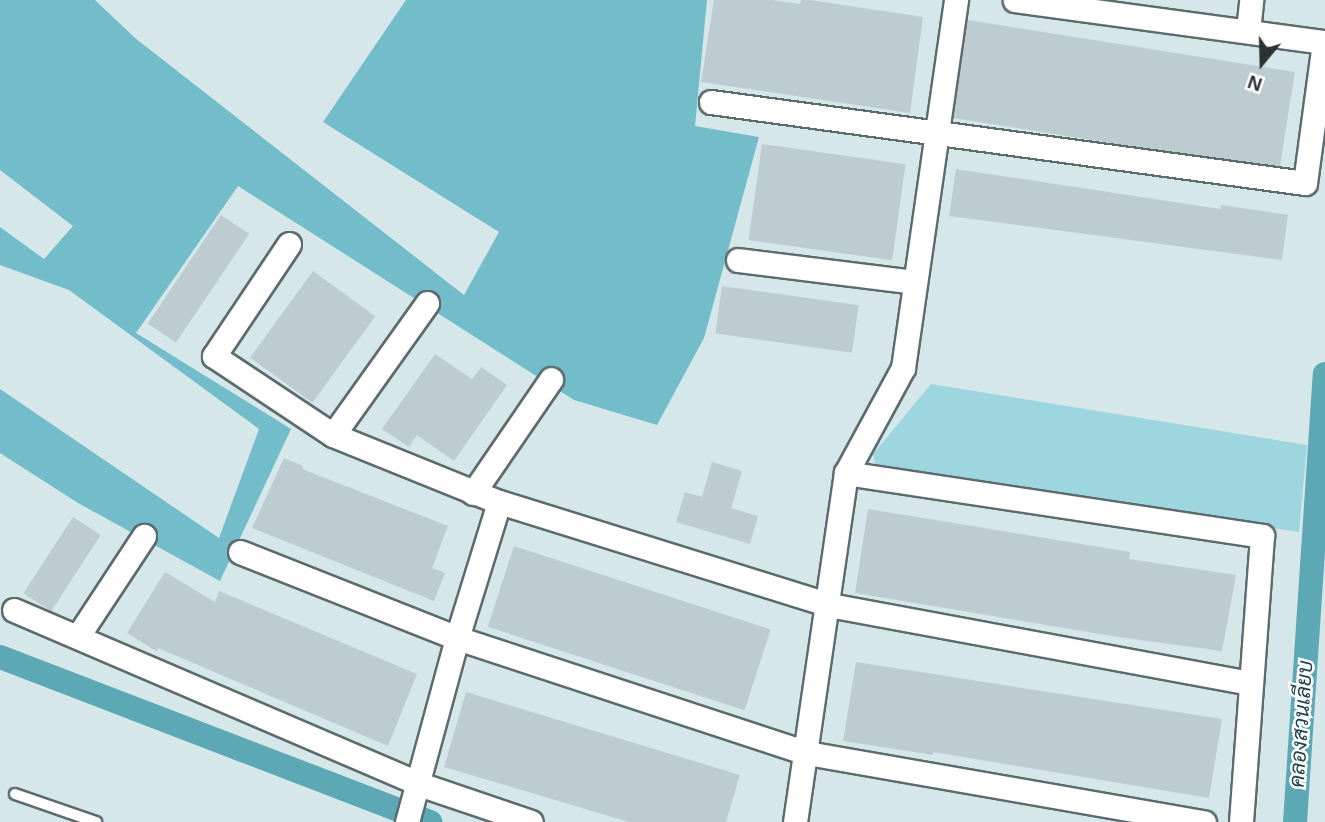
<!DOCTYPE html>
<meta charset="utf-8">
<style>
body{margin:0}
#map{position:relative;width:1325px;height:822px;overflow:hidden;background:#d6e7ea;font-family:Arial,Sarabun,sans-serif}
div>[style]{position:absolute}
[style*='--x']{left:calc(var(--x)*1px);top:calc(var(--y)*1px);width:calc(var(--w)*1px);rotate:calc(var(--a)*1deg)}
.green>*{inset:0;background:#9ed6e0}
.forest>*{inset:0;background:#73bdca}
.canal>*{height:24px;margin:-12px;padding:0 12px;transform-origin:12px;border-radius:12px;background:#5da8b5}
.building>*{inset:0;background:#bccccf;transform-origin:0 0}
.roads{filter:drop-shadow(2px 0 #5c6b6e) drop-shadow(-2px 0 #5c6b6e) drop-shadow(0 2px #5c6b6e) drop-shadow(0 -2px #5c6b6e)}
.service>*{height:10px;margin:-5px;padding:0 5px;transform-origin:5px;border-radius:5px;background:#fff}
.minor>*{height:23px;margin:-11.5px;padding:0 11.5px;transform-origin:11.5px;border-radius:11.5px;background:#fff}
span{translate:-50% -50%;white-space:nowrap;text-align:center;line-height:1.15;-webkit-text-stroke:5px #fff;paint-order:stroke}
.water-label{font-size:21px;color:#1e4248;font-style:italic}
.north{position:absolute;left:1227px;top:28px;width:70px;height:70px;-webkit-text-stroke:5px #fff;paint-order:stroke;rotate:199deg;font-size:19px;font-weight:700;line-height:28px;text-align:center;color:#2c3234}
.north::after{content:'';display:block;margin:auto;width:24px;height:32px;background:#2c3234;clip-path:polygon(50% 0,100% 100%,50% 72%,0 100%)}
</style>
<div id="map">
<div class="green">
<i style="clip-path:polygon(931px 384px,1307px 445px,1299px 532px,876px 469px,873px 454px)"></i>
</div>
<div class="forest">
<i style="clip-path:polygon(0 0,95px 0,135px 38px,464px 295px,499px 232px,323px 122px,406px 0,707px 0,695px 126px,759px 137px,704px 338px,657px 425px,574px 400px,238px 186px,136px 333px,291px 429px,220px 581px,78px 503px,0 453px,0 389px,219px 538px,259px 429px,69px 290px,0 265px,0 227px,44px 259px,73px 226px,0 170px)"></i>
</div>
<div class="canal">
<i style="--x:0;--y:657;--w:461;--a:21"></i>
<i style="--x:1295;--y:822;--w:449;--a:-86.2"></i>
</div>
<div class="building">
<i style="clip-path:polygon(714px 0,772px 0,800px 4px,801px 0,810px 0,923px 17px,910px 113px,701px 82px)"></i>
<i style="left:967px;top:20px;width:332px;height:99px;rotate:9deg"></i>
<i style="left:762px;top:144px;width:145px;height:97px;rotate:8deg"></i>
<i style="clip-path:polygon(956px 169px,1220px 209px,1221px 205px,1288px 215px,1282px 260px,949px 216px)"></i>
<i style="left:221px;top:215px;width:34px;height:131px;rotate:34deg"></i>
<i style="left:313px;top:271px;width:77px;height:107px;rotate:36deg"></i>
<i style="left:722px;top:286px;width:138px;height:48px;rotate:8deg"></i>
<i style="clip-path:polygon(435px 354px,472px 379px,481px 367px,507px 385px,454px 461px,417px 435px,409px 447px,382px 429px)"></i>
<i style="clip-path:polygon(284px 458px,303px 466px,302px 469px,448px 526px,432px 568px,445px 573px,434px 601px,252px 528px)"></i>
<i style="clip-path:polygon(712px 462px,742px 471px,731px 508px,758px 516px,750px 544px,676px 522px,685px 492px,702px 497px)"></i>
<i style="clip-path:polygon(868px 509px,1130px 552px,1129px 559px,1236px 575px,1222px 651px,1118px 637px,855px 593px)"></i>
<i style="left:73px;top:517px;width:33px;height:91px;rotate:33deg"></i>
<i style="left:514px;top:546px;width:270px;height:85px;rotate:18deg"></i>
<i style="clip-path:polygon(165px 572px,215px 602px,219px 591px,417px 674px,388px 746px,158px 648px,156px 651px,127px 633px)"></i>
<i style="clip-path:polygon(856px 662px,1222px 719px,1209px 798px,933px 752px,933px 755px,843px 741px)"></i>
<i style="clip-path:polygon(466px 692px,740px 775px,726px 822px,629px 822px,444px 767px)"></i>
</div>
<div class="roads">
<div class="service">
<i style="--x:15;--y:794;--w:86;--a:19.1"></i>
</div>
<div class="minor">
<i style="--x:1248;--y:31;--w:31;--a:-84"></i>
<i style="--x:711;--y:102;--w:599;--a:7.77"></i>
<i style="--x:1305;--y:183;--w:142;--a:-82.3"></i>
<i style="--x:1324;--y:42;--w:312;--a:-172.3"></i>
<i style="--x:289;--y:244;--w:135;--a:123.8"></i>
<i style="--x:214;--y:356;--w:143;--a:33.6"></i>
<i style="--x:333;--y:435;--w:179;--a:22"></i>
<i style="--x:499;--y:502;--w:346;--a:17.3"></i>
<i style="--x:829;--y:605;--w:429;--a:10.5"></i>
<i style="--x:738;--y:260;--w:178;--a:7.1"></i>
<i style="--x:333;--y:435;--w:162;--a:-54.5"></i>
<i style="--x:846;--y:473;--w:421;--a:8.6"></i>
<i style="--x:1262;--y:536;--w:287;--a:94.2"></i>
<i style="--x:473;--y:493;--w:138;--a:-55.6"></i>
<i style="--x:240;--y:552;--w:233;--a:21.6"></i>
<i style="--x:457;--y:638;--w:368;--a:18.2"></i>
<i style="--x:807;--y:753;--w:403;--a:9.9"></i>
<i style="--x:14;--y:610;--w:441;--a:23.2"></i>
<i style="--x:419;--y:784;--w:118;--a:18.7"></i>
<i style="--x:78;--y:636;--w:120;--a:-56.6"></i>
<i style="--x:407;--y:822;--w:191;--a:-74.8"></i>
<i style="--x:457;--y:638;--w:142;--a:-72.8"></i>
<i style="--x:795;--y:822;--w:353;--a:-81.7"></i>
<i style="--x:846;--y:473;--w:119;--a:-61.5"></i>
<i style="--x:903;--y:368;--w:372;--a:-81.8"></i>
</div>
</div>
<div class="water-label">
<span style="left:1301px;top:724px;rotate:-86deg">คลองสวนเลียบ</span>
</div>
<div class="north">N</div>
</div>
